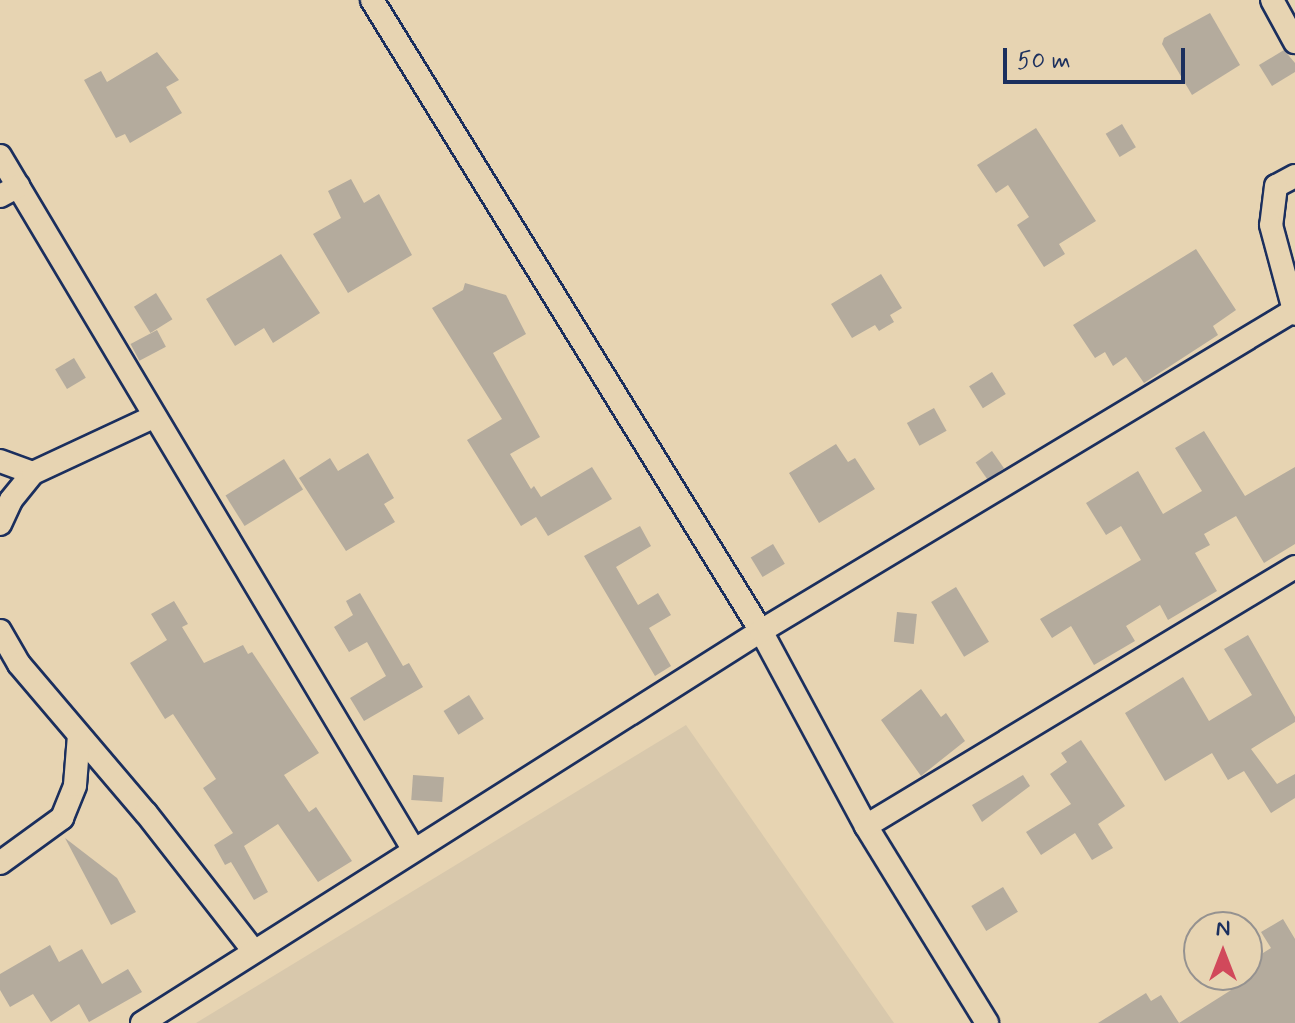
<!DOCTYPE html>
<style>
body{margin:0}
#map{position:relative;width:1295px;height:1023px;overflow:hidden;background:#e7d4b2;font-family:Mynerve,sans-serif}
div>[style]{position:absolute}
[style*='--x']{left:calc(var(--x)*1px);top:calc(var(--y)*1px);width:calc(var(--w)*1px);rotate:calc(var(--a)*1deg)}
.built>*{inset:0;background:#d8c8ac}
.building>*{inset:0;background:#b4ab9d;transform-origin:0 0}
.roads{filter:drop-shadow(2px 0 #1b2f5e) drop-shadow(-2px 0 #1b2f5e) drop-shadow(0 2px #1b2f5e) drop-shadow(0 -2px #1b2f5e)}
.street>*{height:22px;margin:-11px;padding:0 11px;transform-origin:11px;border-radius:11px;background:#e7d4b2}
span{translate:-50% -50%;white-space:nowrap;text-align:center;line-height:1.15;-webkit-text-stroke:6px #e7d4b2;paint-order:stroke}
.north{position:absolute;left:1183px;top:911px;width:80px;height:80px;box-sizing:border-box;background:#e7d4b2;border:2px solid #959290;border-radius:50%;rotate:0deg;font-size:22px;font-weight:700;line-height:32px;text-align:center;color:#1b2f5e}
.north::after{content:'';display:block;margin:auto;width:28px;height:36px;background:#d1495b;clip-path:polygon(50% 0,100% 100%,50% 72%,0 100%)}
.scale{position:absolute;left:1003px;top:48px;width:182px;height:36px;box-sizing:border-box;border:4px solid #1b2f5e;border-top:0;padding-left:10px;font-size:24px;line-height:28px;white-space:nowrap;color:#1b2f5e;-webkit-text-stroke:6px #e7d4b2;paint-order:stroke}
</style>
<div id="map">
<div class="built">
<i style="clip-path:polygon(686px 725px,894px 1023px,196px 1023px)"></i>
</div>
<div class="building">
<i style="clip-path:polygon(1210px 13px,1240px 65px,1192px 95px,1162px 44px,1164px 38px)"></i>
<i style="clip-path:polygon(1284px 50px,1295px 63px,1295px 72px,1272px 86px,1259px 65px)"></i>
<i style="clip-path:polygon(157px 52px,179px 80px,166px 87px,182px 113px,130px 143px,125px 134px,116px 138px,84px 80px,101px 71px,107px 82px)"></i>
<i style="left:1122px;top:124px;width:27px;height:19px;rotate:59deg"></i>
<i style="clip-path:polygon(1036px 128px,1096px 221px,1059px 244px,1065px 254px,1044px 267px,1017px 225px,1029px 217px,1008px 185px,996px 193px,977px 165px)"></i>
<i style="clip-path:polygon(351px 179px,364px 203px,379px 194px,412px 255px,348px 293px,313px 234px,341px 218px,328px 191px)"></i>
<i style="clip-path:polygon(1196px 249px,1236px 310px,1213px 326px,1218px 335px,1144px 383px,1126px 357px,1113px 366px,1105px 352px,1095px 358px,1073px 325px)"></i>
<i style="clip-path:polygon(281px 254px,320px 313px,273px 343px,264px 328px,235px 346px,206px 299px)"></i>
<i style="clip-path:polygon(881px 274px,902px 308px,890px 315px,894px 322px,879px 331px,875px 325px,852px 338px,831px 304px)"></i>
<i style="clip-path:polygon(465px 283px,506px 295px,526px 334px,493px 353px,540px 437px,510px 454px,531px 489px,534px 486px,541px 497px,592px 467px,612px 499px,548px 536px,536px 517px,521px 526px,467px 440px,502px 419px,432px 308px,463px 290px)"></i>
<i style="left:156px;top:293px;width:31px;height:26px;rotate:58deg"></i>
<i style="left:157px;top:330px;width:19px;height:30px;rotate:62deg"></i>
<i style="left:74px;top:358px;width:23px;height:22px;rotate:59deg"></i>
<i style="left:992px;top:372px;width:26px;height:27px;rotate:58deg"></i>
<i style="left:934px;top:408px;width:26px;height:31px;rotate:61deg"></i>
<i style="clip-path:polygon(1204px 431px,1245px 496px,1295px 467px,1295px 544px,1264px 563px,1236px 516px,1204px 534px,1210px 545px,1195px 553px,1217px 591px,1168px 620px,1160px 605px,1126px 626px,1135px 641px,1094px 665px,1071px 626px,1052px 638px,1040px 619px,1141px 560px,1121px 526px,1106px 535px,1086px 503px,1138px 471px,1163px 514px,1202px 491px,1175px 448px)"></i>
<i style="clip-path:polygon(836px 444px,848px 462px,855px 458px,875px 489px,819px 523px,789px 473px)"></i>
<i style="left:992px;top:451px;width:21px;height:20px;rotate:55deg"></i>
<i style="clip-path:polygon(368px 453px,394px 498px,384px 504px,395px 522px,346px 551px,299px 478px,330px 458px,338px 471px)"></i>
<i style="left:284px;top:459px;width:36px;height:69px;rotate:58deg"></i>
<i style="clip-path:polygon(640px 526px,651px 546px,616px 567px,638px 605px,658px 593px,671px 615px,649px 628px,671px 666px,655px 676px,584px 556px)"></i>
<i style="left:773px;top:544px;width:23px;height:26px;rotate:59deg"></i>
<i style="left:956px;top:587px;width:64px;height:29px;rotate:59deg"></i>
<i style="clip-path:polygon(360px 593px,403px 666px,409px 663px,423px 687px,364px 721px,350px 698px,386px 676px,367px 642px,349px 652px,334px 627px,353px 615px,346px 601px)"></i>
<i style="clip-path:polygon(174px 601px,188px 624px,182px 627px,204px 663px,243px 645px,248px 654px,252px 652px,319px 753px,284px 775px,309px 812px,316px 807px,352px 861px,318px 882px,278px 824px,244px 846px,268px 892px,254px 900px,231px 862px,225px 865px,214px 845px,233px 833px,203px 788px,216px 779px,173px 714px,165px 719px,130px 663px,167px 640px,151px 614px)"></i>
<i style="left:897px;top:612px;width:20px;height:30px;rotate:6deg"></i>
<i style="clip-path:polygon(1248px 635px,1295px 717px,1295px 722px,1251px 749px,1277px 784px,1295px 774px,1295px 798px,1271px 813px,1244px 771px,1228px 780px,1212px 753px,1165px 781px,1125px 713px,1183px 677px,1209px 721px,1252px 695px,1224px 649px)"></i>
<i style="clip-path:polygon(921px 689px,941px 717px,946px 713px,965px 741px,921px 776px,881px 720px)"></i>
<i style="left:469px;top:695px;width:28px;height:30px;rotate:58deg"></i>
<i style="clip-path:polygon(1081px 740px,1125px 806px,1098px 824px,1113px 848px,1092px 860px,1075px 833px,1041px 855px,1026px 832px,1071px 804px,1050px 774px,1067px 762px,1061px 753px)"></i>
<i style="left:413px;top:775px;width:31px;height:25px;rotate:4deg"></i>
<i style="clip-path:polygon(1023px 775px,1030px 786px,982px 822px,972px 805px)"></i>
<i style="clip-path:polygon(65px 838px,117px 878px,136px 912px,111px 925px)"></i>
<i style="left:1003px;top:887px;width:29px;height:37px;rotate:59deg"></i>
<i style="clip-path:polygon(1283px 919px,1295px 939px,1295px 1023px,1098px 1023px,1146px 993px,1151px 1001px,1161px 995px,1179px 1023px,1247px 980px,1247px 963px,1271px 948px,1261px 932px)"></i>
<i style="clip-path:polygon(50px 945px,59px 962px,82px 949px,102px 984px,128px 969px,142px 992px,89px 1022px,79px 1004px,51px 1022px,33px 994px,10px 1007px,0 990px,0 974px)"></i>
</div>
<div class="roads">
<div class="street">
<i style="--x:372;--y:0;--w:741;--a:58.35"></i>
<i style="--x:761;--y:631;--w:221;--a:61.7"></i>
<i style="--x:866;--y:826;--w:231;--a:58.4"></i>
<i style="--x:1272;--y:0;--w:48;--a:61.3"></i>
<i style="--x:0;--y:156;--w:805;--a:59.2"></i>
<i style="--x:1295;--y:176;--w:21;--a:152"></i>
<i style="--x:1276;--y:186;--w:39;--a:97"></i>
<i style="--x:1271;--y:225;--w:92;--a:74.9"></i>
<i style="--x:0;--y:196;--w:21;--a:-28"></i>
<i style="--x:0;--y:461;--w:35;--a:20"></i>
<i style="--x:0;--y:524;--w:26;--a:-65"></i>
<i style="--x:11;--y:500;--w:35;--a:-51"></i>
<i style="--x:33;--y:473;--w:132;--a:-25"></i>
<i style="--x:0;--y:631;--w:38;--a:60"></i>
<i style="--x:19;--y:664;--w:196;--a:49.6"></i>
<i style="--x:146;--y:813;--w:175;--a:52"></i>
<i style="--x:866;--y:826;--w:501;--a:-31.12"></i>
<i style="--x:0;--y:863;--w:77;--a:-36"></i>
<i style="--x:62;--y:818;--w:35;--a:-68"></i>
<i style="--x:75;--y:785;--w:50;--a:-85.4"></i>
<i style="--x:142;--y:1023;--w:733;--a:-32.35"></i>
<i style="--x:761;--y:631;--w:621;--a:-31.03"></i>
</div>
</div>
<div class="north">N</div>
<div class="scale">50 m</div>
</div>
